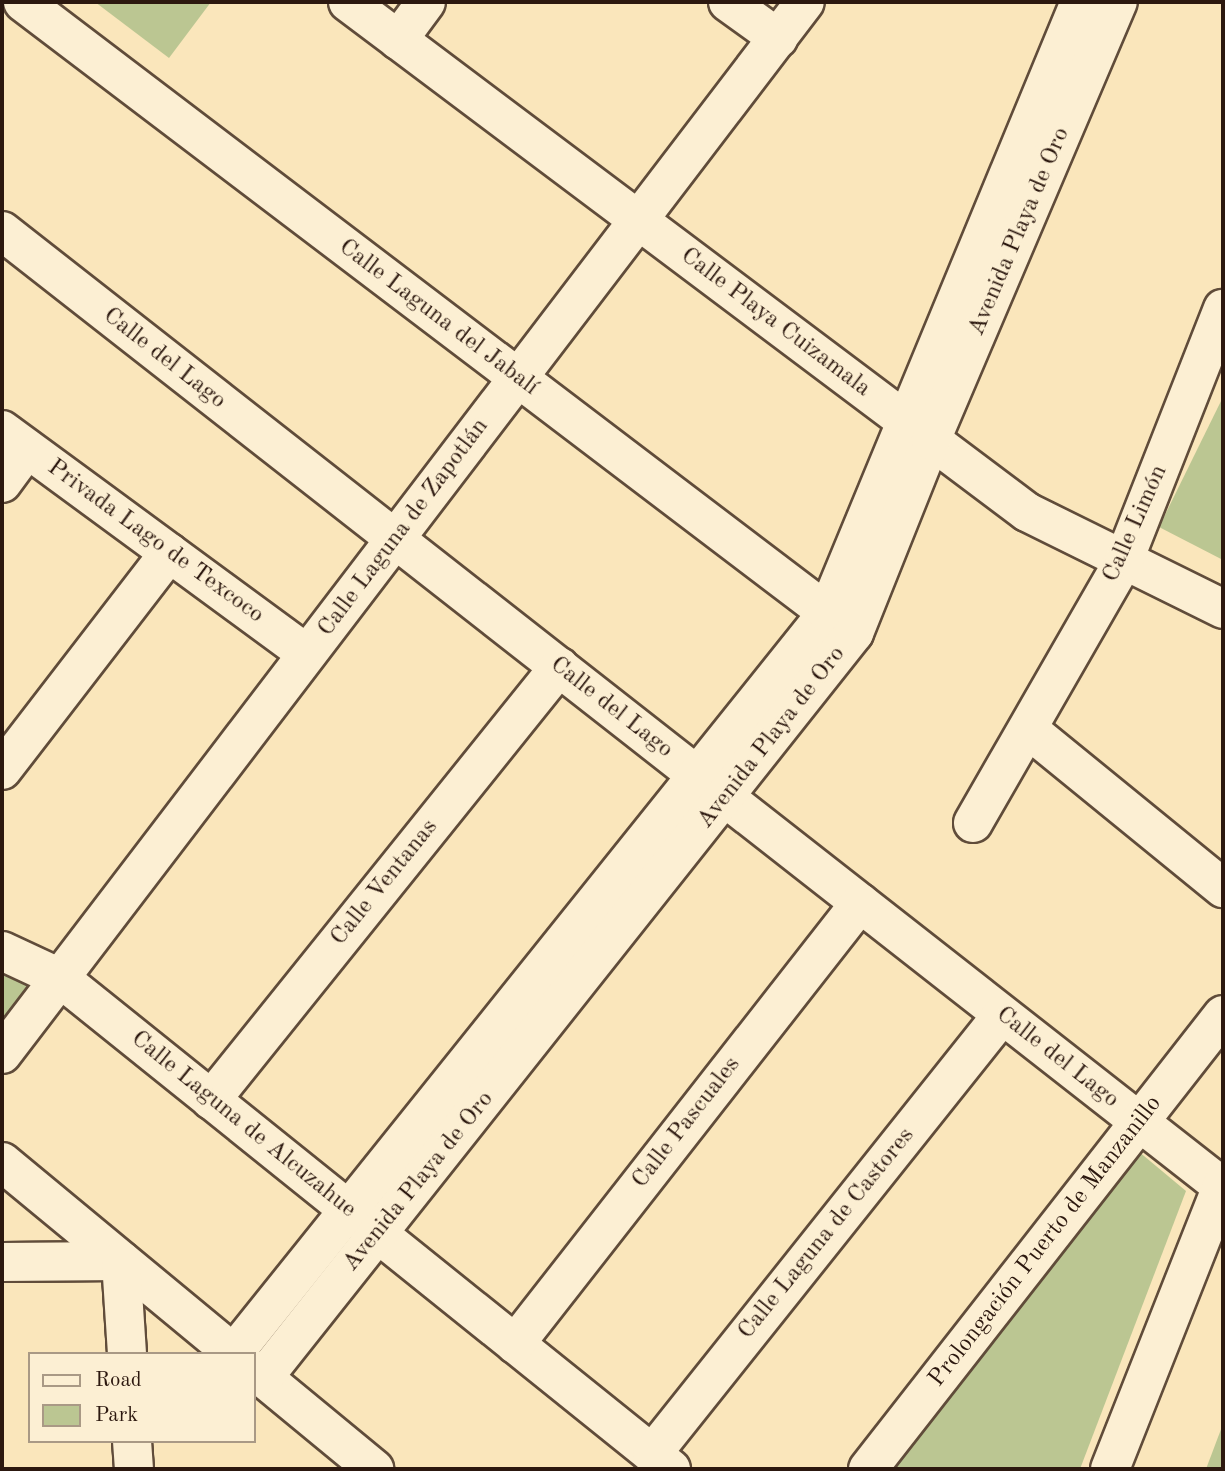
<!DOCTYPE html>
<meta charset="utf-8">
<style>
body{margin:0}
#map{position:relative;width:1225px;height:1471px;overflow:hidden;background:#fae6bb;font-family:"Old Standard TT",serif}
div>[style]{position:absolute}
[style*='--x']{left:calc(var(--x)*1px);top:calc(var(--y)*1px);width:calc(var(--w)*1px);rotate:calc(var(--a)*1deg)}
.green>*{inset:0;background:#bbc692}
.roads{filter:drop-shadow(2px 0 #604c3a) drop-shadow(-2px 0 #604c3a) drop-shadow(0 2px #604c3a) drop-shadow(0 -2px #604c3a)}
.minor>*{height:38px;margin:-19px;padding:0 19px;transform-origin:19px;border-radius:19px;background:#fcefd3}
span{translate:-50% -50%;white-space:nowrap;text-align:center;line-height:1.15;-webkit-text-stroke:6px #fcefd3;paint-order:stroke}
.street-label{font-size:24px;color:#2c180f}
.frame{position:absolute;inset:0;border:4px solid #2c180f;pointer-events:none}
.legend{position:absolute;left:28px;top:1352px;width:228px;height:91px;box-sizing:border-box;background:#fcefd3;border:2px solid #a99985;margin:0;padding:9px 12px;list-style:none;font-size:21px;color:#2c180f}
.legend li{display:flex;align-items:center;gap:14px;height:35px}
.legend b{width:35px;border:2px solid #a99985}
</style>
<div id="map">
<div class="green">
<i style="clip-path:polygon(95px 2px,211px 2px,169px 58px)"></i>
<i style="clip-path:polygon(1223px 397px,1223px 560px,1159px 527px)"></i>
<i style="clip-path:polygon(2px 973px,28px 985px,2px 1020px)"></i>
<i style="clip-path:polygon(1138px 1151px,1186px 1191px,1080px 1469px,887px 1469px)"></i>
<i style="clip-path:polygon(1223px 1424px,1223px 1469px,1206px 1469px)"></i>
</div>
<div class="roads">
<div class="minor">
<i style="--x:23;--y:2;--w:1033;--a:37.21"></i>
<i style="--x:348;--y:2;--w:849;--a:36.91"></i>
<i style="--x:1027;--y:512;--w:219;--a:26.3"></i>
<i style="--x:728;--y:2;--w:62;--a:35.8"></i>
<i style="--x:398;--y:40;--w:47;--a:-53.6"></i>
<i style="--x:2;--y:231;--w:1547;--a:38.07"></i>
<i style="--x:2;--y:430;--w:378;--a:36.3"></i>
<i style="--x:2;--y:483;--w:42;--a:-53.7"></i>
<i style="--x:1028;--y:729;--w:252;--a:39.2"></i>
<i style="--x:2;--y:770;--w:274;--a:-52.4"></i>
<i style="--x:973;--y:823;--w:303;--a:-60.1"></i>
<i style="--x:1124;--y:560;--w:270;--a:-68.5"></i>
<i style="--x:2;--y:951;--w:64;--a:25"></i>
<i style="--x:60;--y:978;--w:784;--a:38.79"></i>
<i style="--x:2;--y:1054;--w:1323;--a:-52.65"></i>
<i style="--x:211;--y:1100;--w:556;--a:-51.21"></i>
<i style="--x:2;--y:1162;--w:301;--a:39.6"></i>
<i style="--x:2;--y:1262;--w:119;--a:-0.5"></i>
<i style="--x:121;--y:1261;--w:93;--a:86.3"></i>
<i style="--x:515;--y:1344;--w:560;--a:-51.96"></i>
<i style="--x:234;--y:1353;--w:948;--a:-51.29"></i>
<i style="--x:827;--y:613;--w:661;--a:-67.51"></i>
<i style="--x:254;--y:1370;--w:156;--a:39.5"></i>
<i style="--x:263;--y:1378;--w:951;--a:-51.58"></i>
<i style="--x:854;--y:633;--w:208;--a:-68.2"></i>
<i style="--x:931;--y:440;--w:476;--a:-66.9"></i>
<i style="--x:132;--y:1441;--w:28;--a:86"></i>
<i style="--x:652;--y:1454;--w:561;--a:-51.44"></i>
<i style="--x:868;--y:1469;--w:576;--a:-51.98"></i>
<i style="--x:1110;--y:1469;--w:307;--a:-68.4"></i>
</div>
</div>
<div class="street-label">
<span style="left:1020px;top:232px;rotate:-67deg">Avenida Playa de Oro</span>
<span style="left:438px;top:318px;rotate:37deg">Calle Laguna del Jabalí</span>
<span style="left:775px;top:323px;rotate:37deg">Calle Playa Cuizamala</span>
<span style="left:164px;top:359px;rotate:38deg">Calle del Lago</span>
<span style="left:1136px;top:524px;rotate:-66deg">Calle Limón</span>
<span style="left:404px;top:528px;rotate:-53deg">Calle Laguna de Zapotlán</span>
<span style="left:155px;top:542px;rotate:36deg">Privada Lago de Texcoco</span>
<span style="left:611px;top:708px;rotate:38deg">Calle del Lago</span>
<span style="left:772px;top:738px;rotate:-52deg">Avenida Playa de Oro</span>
<span style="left:385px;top:883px;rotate:-51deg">Calle Ventanas</span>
<span style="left:1057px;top:1058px;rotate:38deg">Calle del Lago</span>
<span style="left:687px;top:1123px;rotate:-52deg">Calle Pascuales</span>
<span style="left:243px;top:1125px;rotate:39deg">Calle Laguna de Alcuzahue</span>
<span style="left:419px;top:1182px;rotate:-51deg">Avenida Playa de Oro</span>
<span style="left:827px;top:1234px;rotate:-51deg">Calle Laguna de Castores</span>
<span style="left:1046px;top:1242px;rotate:-52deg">Prolongación Puerto de Manzanillo</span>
</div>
<div class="frame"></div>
<ul class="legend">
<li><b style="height:9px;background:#fcefd3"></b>Road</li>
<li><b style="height:19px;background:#bbc692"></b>Park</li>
</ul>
</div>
